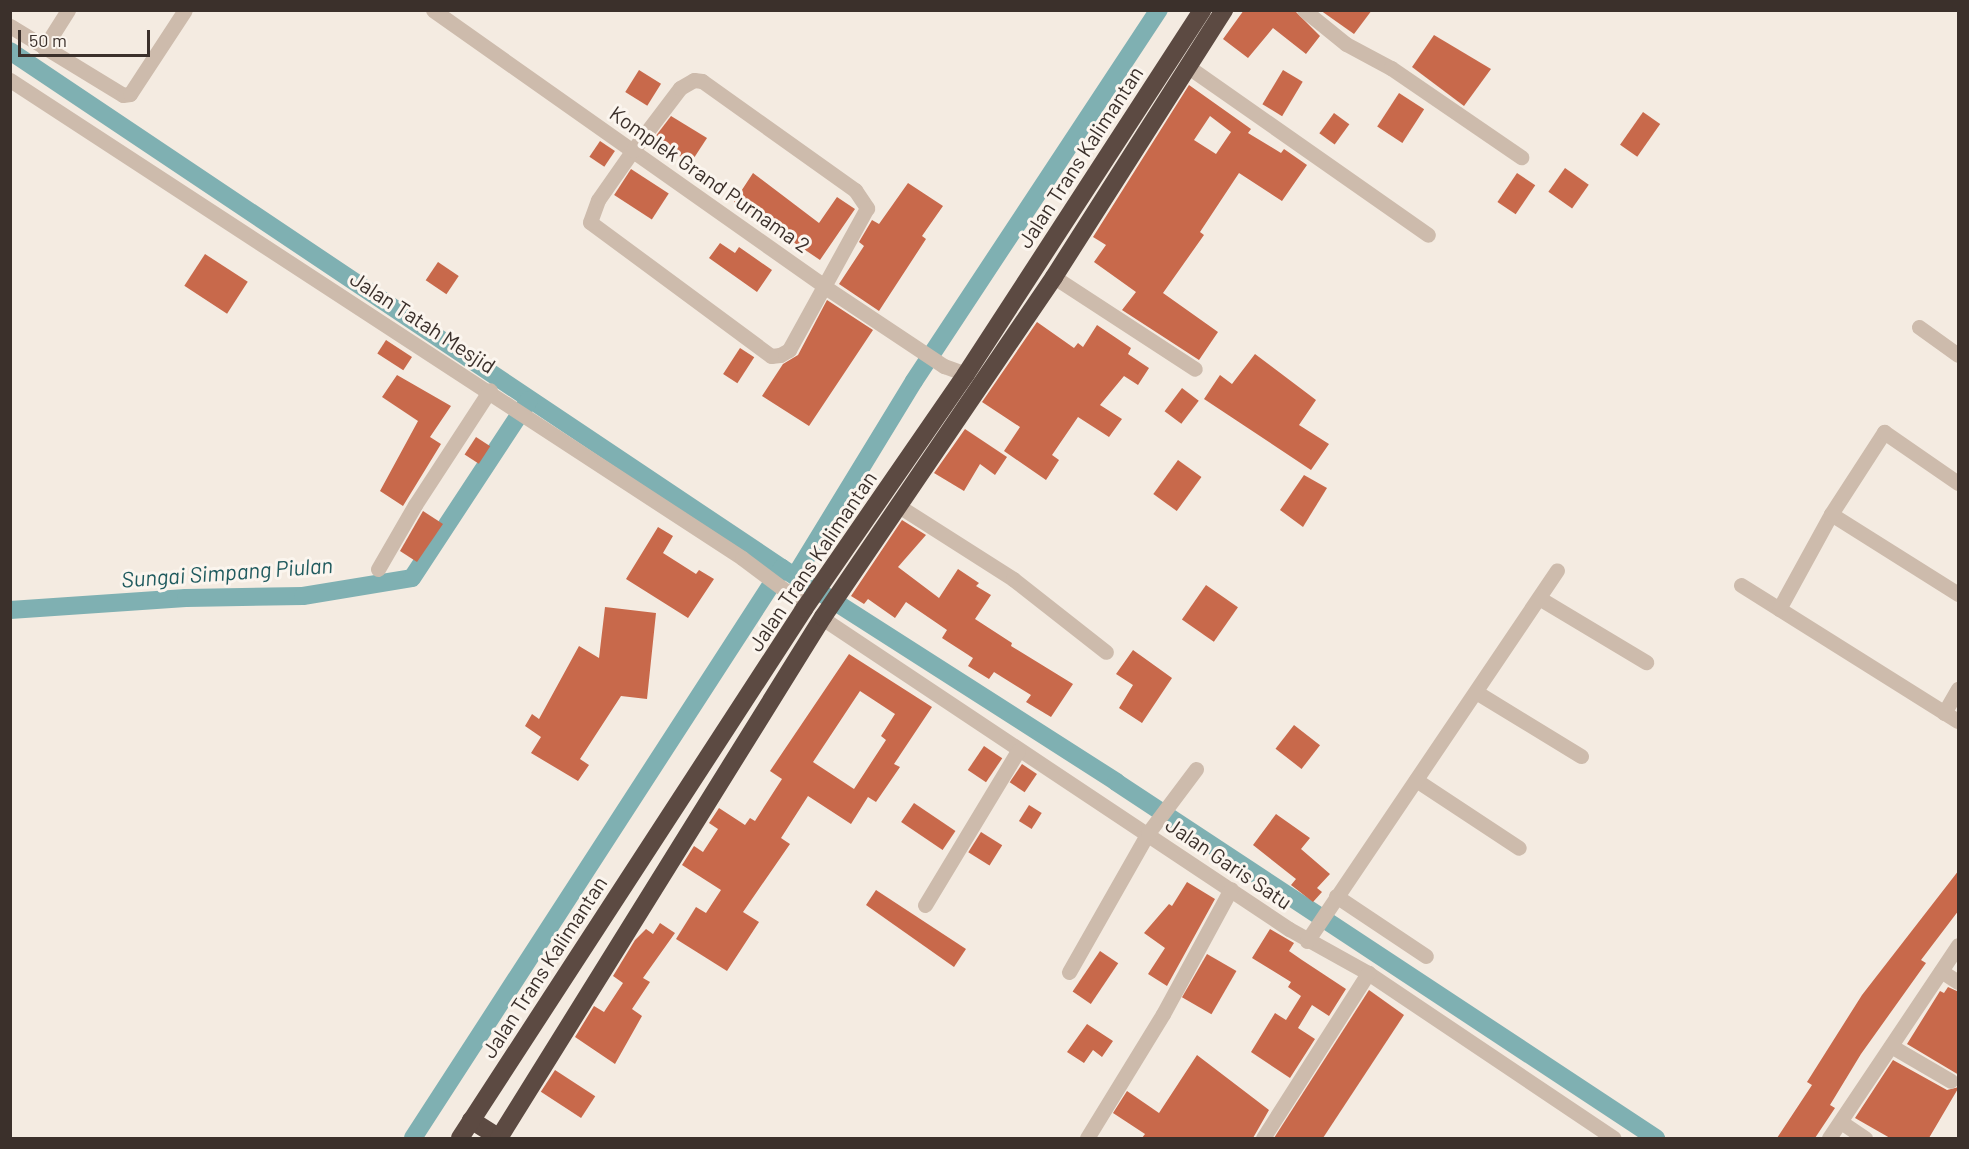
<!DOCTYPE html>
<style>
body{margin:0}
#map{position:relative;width:1969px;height:1149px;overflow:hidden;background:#f4ebe1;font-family:Barlow,sans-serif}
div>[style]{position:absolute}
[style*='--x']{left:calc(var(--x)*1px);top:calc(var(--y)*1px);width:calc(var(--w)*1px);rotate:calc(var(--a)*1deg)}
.canal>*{height:18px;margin:-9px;padding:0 9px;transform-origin:9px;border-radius:9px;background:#7fb0b2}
.building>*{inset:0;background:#c8694b;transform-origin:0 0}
.minor>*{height:15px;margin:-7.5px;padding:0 7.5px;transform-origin:7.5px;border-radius:7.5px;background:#cdbbac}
.highway>*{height:18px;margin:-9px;padding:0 9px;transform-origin:9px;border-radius:9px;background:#5c4a42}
span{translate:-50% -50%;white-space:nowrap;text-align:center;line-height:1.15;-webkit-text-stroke:6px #fbf5ee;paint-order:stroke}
.street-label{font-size:21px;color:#3b302b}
.water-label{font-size:22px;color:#1f5a5e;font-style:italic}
.frame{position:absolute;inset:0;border:12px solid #3b302b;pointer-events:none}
.scale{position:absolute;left:18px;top:30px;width:132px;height:27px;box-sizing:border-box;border:3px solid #3b302b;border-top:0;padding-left:8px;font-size:18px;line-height:21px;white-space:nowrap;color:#3b302b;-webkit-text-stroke:4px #fbf5ee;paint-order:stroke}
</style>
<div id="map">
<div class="canal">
<i style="--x:10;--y:51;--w:929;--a:33.81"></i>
<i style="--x:782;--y:568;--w:397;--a:32.6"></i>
<i style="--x:1116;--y:782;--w:647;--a:33.4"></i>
<i style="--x:795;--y:576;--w:228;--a:-58.6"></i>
<i style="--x:914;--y:381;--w:445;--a:-56.6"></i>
<i style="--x:10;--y:610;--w:176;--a:-3.9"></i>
<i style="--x:186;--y:598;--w:117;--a:-1"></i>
<i style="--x:303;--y:596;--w:110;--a:-9.4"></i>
<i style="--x:412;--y:578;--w:213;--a:-56.7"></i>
<i style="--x:413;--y:1138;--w:679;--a:-57.08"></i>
</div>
<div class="building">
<i style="clip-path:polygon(1244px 10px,1294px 10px,1320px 36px,1306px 54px,1273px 28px,1248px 58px,1223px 39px)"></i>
<i style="clip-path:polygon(1320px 10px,1372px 10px,1354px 34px)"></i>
<i style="clip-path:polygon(1434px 35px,1491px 69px,1464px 106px,1412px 67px)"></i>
<i style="left:639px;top:70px;width:26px;height:26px;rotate:32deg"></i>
<i style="left:1283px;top:70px;width:23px;height:40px;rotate:31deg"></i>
<i style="clip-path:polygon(evenodd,1189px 85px,1251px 129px,1248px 133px,1281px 153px,1284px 149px,1307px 165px,1282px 201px,1239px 173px,1200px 232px,1204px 235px,1163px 293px,1218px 332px,1199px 360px,1122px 310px,1136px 292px,1094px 262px,1106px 245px,1093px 237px,1189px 85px,1210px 116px,1231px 132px,1216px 154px,1194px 140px,1210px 116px)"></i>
<i style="left:1399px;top:93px;width:30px;height:40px;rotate:33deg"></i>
<i style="left:1643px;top:112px;width:21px;height:40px;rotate:35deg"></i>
<i style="left:1334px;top:113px;width:19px;height:25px;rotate:36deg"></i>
<i style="clip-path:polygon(671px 116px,707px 138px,690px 164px,655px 137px)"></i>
<i style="left:600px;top:141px;width:18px;height:19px;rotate:34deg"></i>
<i style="left:1565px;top:168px;width:29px;height:29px;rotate:35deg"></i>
<i style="left:631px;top:169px;width:45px;height:31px;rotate:33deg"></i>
<i style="clip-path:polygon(753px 173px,819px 223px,837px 197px,855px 209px,820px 260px,734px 202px)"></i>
<i style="left:1517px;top:173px;width:22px;height:35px;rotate:34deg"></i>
<i style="clip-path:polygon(908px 183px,943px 206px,922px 236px,926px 239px,879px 311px,839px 284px,864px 246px,859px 242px,872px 220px,879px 224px)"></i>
<i style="clip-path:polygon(720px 243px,735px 253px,739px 247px,772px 270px,757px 292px,709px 258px)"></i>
<i style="left:205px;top:254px;width:51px;height:38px;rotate:33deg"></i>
<i style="left:438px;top:262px;width:25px;height:22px;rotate:34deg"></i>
<i style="clip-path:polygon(827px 300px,873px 330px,809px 426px,762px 396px,783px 364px,798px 355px)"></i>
<i style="clip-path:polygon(1037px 322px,1074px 348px,1078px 343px,1083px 347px,1097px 325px,1131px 348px,1128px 354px,1149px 368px,1138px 385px,1124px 376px,1100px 405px,1122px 419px,1109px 437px,1078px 417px,1052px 455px,1059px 460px,1046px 480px,1004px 451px,1020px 427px,982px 402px)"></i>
<i style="left:386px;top:340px;width:31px;height:16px;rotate:33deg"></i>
<i style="left:740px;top:348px;width:17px;height:31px;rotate:33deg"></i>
<i style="clip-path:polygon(1255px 354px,1316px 400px,1299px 425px,1329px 444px,1311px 470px,1204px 399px,1220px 375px,1232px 384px)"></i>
<i style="clip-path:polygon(397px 375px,451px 406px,430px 437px,441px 444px,403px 506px,380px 491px,418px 421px,382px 397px)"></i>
<i style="left:1182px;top:388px;width:21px;height:29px;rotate:37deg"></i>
<i style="clip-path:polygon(965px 429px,1007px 457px,995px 475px,980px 464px,964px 491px,934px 473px)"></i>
<i style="left:476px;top:437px;width:17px;height:21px;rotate:33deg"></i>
<i style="left:1178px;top:460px;width:29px;height:42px;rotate:36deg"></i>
<i style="clip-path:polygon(1304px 475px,1327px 488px,1303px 527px,1280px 510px)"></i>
<i style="clip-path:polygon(423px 511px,443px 524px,417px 562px,400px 551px)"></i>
<i style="clip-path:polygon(902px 520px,926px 535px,898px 567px,939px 598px,958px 569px,979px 583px,976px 586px,991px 595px,975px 619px,1012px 643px,1011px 646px,1073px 684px,1051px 717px,1026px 702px,1031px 695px,994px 672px,989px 679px,968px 666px,973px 658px,942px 638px,947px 630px,906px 602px,895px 618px,868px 599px,864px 604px,851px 596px)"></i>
<i style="clip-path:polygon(658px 527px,673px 536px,663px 553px,696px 574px,699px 570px,714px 579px,688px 618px,626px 579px)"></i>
<i style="left:1206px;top:585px;width:39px;height:42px;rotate:35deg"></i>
<i style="clip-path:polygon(605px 607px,656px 613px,647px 699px,621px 696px,580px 759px,589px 765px,578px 781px,531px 753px,541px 737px,525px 726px,532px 714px,539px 719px,579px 646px,599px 658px)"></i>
<i style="clip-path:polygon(1133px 650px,1172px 678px,1142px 723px,1119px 708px,1133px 685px,1116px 674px)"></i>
<i style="clip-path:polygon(evenodd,849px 654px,932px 707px,894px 764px,900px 767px,876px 802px,868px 797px,851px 824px,808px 796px,781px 838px,790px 844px,743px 912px,759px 922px,727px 971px,676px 939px,696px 907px,706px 913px,721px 890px,682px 865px,694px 846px,703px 852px,718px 829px,709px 823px,719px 808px,745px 825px,750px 818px,755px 821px,782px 779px,770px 771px,849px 654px,860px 691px,895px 714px,881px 736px,886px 740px,854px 789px,813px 762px,860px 691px)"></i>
<i style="left:1294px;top:725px;width:33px;height:30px;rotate:38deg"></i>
<i style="left:984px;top:746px;width:22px;height:29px;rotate:34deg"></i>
<i style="left:1022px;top:764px;width:18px;height:22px;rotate:34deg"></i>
<i style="left:914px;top:803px;width:50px;height:23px;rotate:34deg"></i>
<i style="left:1029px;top:805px;width:15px;height:19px;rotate:32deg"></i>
<i style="clip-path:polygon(1276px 814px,1310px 838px,1301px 849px,1330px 874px,1317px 888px,1322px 892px,1313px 902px,1291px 885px,1296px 879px,1253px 845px)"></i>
<i style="left:981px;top:832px;width:25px;height:24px;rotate:32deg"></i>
<i style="clip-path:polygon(1959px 870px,1959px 910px,1921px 960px,1926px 963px,1861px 1054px,1830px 1105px,1835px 1108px,1815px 1138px,1777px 1138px,1812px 1085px,1807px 1082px,1862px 995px)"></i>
<i style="clip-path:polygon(1187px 882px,1215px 899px,1167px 986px,1148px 974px,1165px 948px,1144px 933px,1169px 904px,1172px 906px)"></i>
<i style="clip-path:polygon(876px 890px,966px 949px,954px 967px,866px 905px)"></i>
<i style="clip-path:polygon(660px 923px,675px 933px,643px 978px,650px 982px,632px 1009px,642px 1016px,615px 1064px,575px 1037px,594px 1006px,604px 1012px,623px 983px,613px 976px,635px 940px,646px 929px,653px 934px)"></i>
<i style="clip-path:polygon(1270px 929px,1294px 943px,1289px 951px,1302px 960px,1346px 989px,1329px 1016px,1312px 1005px,1298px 1028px,1315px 1039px,1290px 1078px,1251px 1052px,1275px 1013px,1286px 1020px,1301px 996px,1288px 987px,1291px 982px,1252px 958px)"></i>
<i style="left:1100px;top:951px;width:22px;height:49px;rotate:34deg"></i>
<i style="left:1207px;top:954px;width:34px;height:50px;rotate:30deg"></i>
<i style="clip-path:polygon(1948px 987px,1959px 992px,1959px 1075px,1907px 1044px,1940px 991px,1944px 993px)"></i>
<i style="clip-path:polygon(1369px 990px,1404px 1015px,1323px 1138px,1274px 1138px)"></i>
<i style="clip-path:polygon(1087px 1024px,1113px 1041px,1102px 1057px,1093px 1050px,1084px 1063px,1067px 1052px)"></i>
<i style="clip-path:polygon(1197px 1055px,1269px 1110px,1253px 1138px,1142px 1138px,1145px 1134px,1113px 1113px,1127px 1091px,1159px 1113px)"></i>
<i style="clip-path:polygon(1893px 1060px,1947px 1090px,1959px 1087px,1929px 1138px,1890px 1138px,1855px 1118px)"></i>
<i style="left:555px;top:1070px;width:48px;height:26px;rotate:33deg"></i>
</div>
<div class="minor">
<i style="--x:433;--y:10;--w:480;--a:35.2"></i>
<i style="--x:825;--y:287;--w:143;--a:33.6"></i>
<i style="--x:944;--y:366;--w:23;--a:20"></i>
<i style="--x:1304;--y:10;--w:54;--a:39"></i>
<i style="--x:1346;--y:44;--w:51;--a:28.1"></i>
<i style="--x:1391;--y:68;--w:158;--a:34.4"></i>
<i style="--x:10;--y:26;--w:132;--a:31.4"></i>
<i style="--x:123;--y:95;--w:7;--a:-8"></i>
<i style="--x:130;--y:94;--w:100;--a:-56.8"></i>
<i style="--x:44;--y:48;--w:45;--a:-57.7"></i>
<i style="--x:1187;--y:66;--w:294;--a:35"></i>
<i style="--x:10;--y:80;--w:874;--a:33.14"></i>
<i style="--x:742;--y:558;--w:70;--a:36.9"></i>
<i style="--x:798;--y:600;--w:11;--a:56"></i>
<i style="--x:694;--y:80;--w:8;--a:7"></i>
<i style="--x:702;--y:81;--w:188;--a:35.5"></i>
<i style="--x:855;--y:190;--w:22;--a:56"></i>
<i style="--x:867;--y:208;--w:162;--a:118.8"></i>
<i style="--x:789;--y:350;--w:10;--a:151"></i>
<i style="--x:780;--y:355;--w:9;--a:174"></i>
<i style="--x:771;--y:356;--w:225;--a:-143.5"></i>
<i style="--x:590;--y:222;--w:23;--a:-70"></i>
<i style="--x:598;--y:200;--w:61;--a:-55"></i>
<i style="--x:633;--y:150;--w:78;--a:-52.8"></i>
<i style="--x:680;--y:88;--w:16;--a:-30"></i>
<i style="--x:1054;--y:277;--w:168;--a:33.1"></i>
<i style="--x:1919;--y:327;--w:48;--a:35.7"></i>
<i style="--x:897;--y:505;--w:138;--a:32.5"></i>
<i style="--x:1013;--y:579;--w:118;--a:38.1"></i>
<i style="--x:1831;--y:514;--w:150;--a:32.2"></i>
<i style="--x:378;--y:569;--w:74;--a:-60"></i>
<i style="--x:415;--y:505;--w:137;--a:-56.9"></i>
<i style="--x:1741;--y:585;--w:256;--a:32.1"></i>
<i style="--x:1539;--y:598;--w:125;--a:30.9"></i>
<i style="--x:1779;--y:609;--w:108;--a:-61.3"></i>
<i style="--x:1831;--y:514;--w:98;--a:-57.1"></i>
<i style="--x:1884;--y:432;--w:90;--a:34.6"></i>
<i style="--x:822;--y:618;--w:561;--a:33.66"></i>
<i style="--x:1289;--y:929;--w:90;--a:29.1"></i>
<i style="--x:1368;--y:973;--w:296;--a:33.9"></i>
<i style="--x:1476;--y:692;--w:123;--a:31.4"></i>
<i style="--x:1944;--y:713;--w:28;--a:-60"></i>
<i style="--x:1416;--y:780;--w:123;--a:33.4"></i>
<i style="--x:1336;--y:896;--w:108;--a:33.7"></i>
<i style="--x:925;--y:905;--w:180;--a:-58.9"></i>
<i style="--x:1307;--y:941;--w:447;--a:-56"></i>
<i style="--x:1941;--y:971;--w:20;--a:33"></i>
<i style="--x:1069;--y:972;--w:160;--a:-60.4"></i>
<i style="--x:1148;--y:833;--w:80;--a:-53.1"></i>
<i style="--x:1891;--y:1046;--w:69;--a:30.3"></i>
<i style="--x:1841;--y:1122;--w:29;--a:34"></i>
<i style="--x:1087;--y:1138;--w:145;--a:-58.5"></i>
<i style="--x:1163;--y:1014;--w:142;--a:-61.5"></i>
<i style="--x:1263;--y:1138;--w:196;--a:-57.5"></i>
<i style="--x:1829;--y:1138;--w:232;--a:-56.2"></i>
</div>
<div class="highway">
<i style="--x:471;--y:1120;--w:34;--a:32"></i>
<i style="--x:460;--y:1138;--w:631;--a:-56.96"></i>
<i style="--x:804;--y:609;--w:285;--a:-55.4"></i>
<i style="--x:966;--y:374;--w:434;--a:-57"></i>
<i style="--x:499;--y:1138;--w:614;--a:-58.12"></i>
<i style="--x:823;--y:617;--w:411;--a:-55.8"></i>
<i style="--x:1054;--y:277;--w:317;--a:-57.5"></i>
</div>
<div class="street-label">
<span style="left:1080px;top:157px;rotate:-57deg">Jalan Trans Kalimantan</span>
<span style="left:710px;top:179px;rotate:35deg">Komplek Grand Purnama 2</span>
<span style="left:423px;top:322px;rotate:33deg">Jalan Tatah Mesjid</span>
<span style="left:812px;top:561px;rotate:-56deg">Jalan Trans Kalimantan</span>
<span style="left:1229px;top:863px;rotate:34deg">Jalan Garis Satu</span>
<span style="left:544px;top:967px;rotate:-57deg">Jalan Trans Kalimantan</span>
</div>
<div class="water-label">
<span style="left:227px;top:572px;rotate:-4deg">Sungai Simpang Piulan</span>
</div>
<div class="frame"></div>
<div class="scale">50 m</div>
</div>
